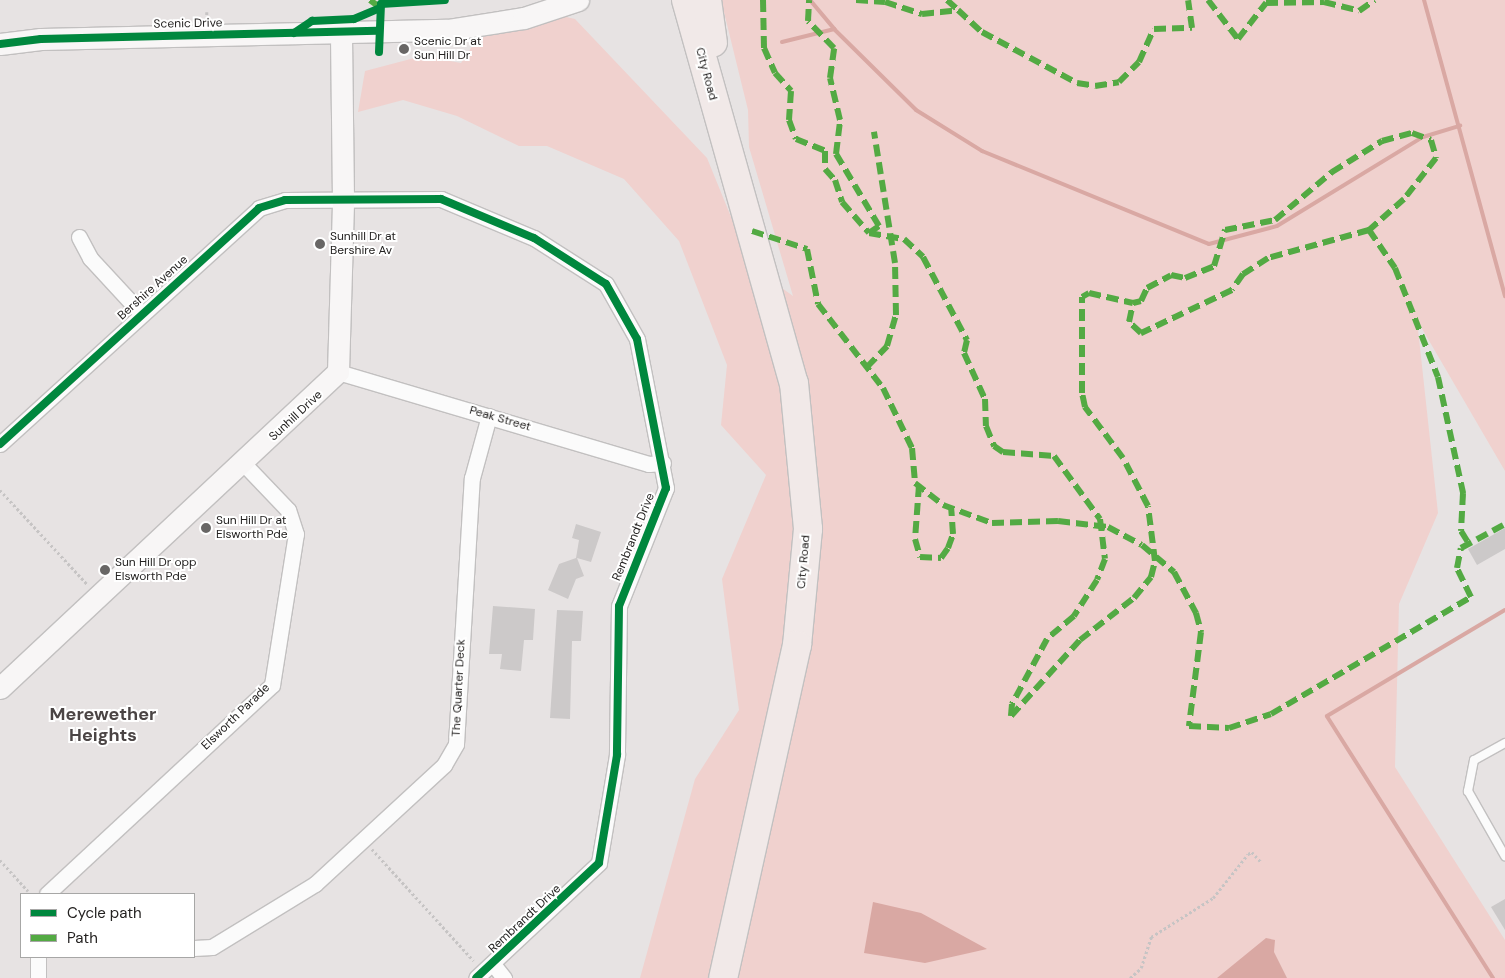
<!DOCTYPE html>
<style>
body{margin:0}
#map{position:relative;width:1505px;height:978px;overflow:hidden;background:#e7e3e3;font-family:"DM Sans",sans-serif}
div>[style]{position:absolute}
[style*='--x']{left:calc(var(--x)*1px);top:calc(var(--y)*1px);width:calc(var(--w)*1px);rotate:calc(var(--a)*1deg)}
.green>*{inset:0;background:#f0d1ce}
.water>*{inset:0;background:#d9a8a3}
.stream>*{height:4px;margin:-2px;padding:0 2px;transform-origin:2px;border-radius:2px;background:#d9a8a3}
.building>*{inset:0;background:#ccc9c9}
.path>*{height:2.5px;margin-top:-1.25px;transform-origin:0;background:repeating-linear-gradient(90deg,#c6c4c4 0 2.5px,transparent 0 5px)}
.roads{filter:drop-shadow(1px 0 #c2c0c0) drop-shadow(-1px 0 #c2c0c0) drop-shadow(0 1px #c2c0c0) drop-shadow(0 -1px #c2c0c0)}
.lane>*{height:8px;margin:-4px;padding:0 4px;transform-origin:4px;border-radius:4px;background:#fbfbfb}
.street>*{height:15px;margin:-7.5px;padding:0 7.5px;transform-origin:7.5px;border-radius:7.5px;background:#fbfbfb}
.secondary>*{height:21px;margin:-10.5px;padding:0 10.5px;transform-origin:10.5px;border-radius:10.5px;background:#f8f6f6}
.highway>*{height:28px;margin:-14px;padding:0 14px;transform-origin:14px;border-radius:14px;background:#f1e9e8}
.quiet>*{height:6px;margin-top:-3px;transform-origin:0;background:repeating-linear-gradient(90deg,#53aa43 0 12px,transparent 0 18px)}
.cycleway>*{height:8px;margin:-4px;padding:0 4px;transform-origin:4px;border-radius:4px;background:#00873e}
.dots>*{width:14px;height:14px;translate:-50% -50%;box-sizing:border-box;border:2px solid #fff;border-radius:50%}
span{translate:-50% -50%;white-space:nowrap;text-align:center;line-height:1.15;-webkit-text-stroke:4px #fff;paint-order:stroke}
.street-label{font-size:12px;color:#242221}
.poi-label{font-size:12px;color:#242221}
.left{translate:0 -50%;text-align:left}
.district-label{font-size:18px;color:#4b4545;font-weight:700}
.legend{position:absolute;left:20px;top:893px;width:175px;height:65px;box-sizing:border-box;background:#fff;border:1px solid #a7a7a6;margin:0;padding:6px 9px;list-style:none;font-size:15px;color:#242221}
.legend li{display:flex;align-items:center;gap:10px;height:25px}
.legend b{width:25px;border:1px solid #a7a7a6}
</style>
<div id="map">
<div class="green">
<i style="clip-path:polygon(721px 0,1505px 0,1505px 471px,1417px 320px,1438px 513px,1399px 604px,1395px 767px,1505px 940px,1505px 978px,640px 978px,695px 779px,739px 710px,722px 579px,766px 475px,721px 425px,727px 365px,679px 241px,624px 179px,547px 146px,519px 146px,457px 116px,403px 100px,358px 112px,365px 71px,422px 56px,461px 63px,483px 30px,511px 31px,553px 14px,575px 19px,707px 158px,751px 266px,793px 296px,749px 147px,748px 110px)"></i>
</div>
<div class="water">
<i style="clip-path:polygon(873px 902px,921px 913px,987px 949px,925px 963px,864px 953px)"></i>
<i style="clip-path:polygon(1266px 938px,1275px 940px,1274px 952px,1287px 978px,1217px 978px)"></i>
</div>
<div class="stream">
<i style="--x:810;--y:0;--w:38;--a:50"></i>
<i style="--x:1424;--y:0;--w:307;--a:74.7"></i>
<i style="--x:782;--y:42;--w:54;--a:-14"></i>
<i style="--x:834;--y:29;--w:115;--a:44.6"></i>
<i style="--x:916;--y:110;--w:78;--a:31.8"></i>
<i style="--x:982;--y:151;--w:245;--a:22.3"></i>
<i style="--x:1209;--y:244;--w:70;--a:-14.8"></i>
<i style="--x:1277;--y:226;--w:171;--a:-31.4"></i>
<i style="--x:1423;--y:137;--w:39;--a:-17"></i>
<i style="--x:1493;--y:978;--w:310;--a:-122.4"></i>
<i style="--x:1327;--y:716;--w:207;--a:-30.8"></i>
</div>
<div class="building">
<i style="clip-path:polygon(576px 524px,601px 532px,591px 562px,577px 558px,584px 576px,576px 579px,568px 599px,548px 590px,559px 564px,576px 558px,579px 540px,572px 538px)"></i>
<i style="clip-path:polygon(1505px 528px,1505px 549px,1477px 565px,1468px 549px)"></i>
<i style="clip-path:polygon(493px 606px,535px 609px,533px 640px,524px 640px,521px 671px,500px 669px,502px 654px,489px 654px)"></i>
<i style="clip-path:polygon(557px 610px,583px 611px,581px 641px,572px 641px,570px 719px,550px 718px)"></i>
<i style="clip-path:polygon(1505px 899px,1505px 930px,1491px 907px)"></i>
</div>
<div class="path">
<i style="--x:207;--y:12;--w:4;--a:90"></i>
<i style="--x:0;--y:490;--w:128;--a:47.2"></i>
<i style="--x:372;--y:849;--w:151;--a:47.7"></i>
<i style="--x:0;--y:860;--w:42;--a:47.9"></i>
<i style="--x:1130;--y:978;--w:15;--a:-42"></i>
<i style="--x:1141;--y:968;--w:33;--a:-72"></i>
<i style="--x:1151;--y:937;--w:73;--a:-32.2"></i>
<i style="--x:1213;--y:898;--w:56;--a:-51.5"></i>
<i style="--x:1248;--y:854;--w:4;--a:-27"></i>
<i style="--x:1252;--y:852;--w:13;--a:48"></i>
</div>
<div class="roads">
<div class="lane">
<i style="--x:1505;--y:743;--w:35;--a:151"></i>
<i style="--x:1474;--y:760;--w:32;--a:101"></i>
<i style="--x:1468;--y:791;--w:75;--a:60.4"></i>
</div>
<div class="street">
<i style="--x:79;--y:237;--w:24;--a:62"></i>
<i style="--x:90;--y:258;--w:75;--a:47.2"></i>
<i style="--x:338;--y:372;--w:324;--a:16.5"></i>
<i style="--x:649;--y:464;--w:14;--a:-4"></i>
<i style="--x:0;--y:444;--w:350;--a:-42.3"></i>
<i style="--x:259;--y:208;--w:27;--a:-17"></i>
<i style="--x:285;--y:200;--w:156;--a:-0.4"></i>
<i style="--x:441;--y:199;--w:101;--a:22.8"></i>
<i style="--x:534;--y:238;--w:85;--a:32.6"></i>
<i style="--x:606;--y:284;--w:63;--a:60.6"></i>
<i style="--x:637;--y:339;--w:152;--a:79"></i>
<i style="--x:666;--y:488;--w:127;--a:111.7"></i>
<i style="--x:619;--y:606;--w:149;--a:90.8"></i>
<i style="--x:617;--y:755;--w:109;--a:99.5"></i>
<i style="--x:599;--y:863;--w:168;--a:136.9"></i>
<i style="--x:47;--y:894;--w:307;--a:-42.9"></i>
<i style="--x:272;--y:685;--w:153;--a:-81"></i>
<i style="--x:296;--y:534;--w:25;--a:-108"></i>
<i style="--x:288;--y:510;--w:64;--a:-133.7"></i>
<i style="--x:194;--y:948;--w:18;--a:-3"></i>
<i style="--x:212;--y:947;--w:121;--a:-31.5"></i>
<i style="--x:315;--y:884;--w:176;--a:-42.7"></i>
<i style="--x:444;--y:765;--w:24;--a:-60"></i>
<i style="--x:456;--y:744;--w:266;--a:-86.6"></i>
<i style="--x:472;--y:478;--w:64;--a:-74.7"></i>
<i style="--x:493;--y:964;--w:18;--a:52"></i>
<i style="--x:38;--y:978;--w:21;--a:-90"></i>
</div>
<div class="secondary">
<i style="--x:0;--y:44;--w:41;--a:-7"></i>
<i style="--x:41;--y:39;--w:406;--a:-1.3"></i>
<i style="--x:447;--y:30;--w:78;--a:-8.9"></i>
<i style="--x:524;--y:18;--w:57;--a:-18.4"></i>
<i style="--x:0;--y:688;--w:463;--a:-43.1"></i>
<i style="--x:338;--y:372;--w:173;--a:-88.3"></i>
<i style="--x:343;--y:199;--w:167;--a:-90.7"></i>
</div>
<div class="highway">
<i style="--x:686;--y:0;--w:398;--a:74.3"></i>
<i style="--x:794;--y:383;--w:147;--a:84.5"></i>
<i style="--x:808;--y:529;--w:117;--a:95.4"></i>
<i style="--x:797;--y:645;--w:341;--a:102.5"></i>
<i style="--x:707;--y:0;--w:43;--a:82.1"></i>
</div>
</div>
<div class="quiet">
<i style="--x:370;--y:0;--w:10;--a:37"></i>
<i style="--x:763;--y:0;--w:48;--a:88.8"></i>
<i style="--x:764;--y:48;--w:27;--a:66"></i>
<i style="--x:775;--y:73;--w:24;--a:48"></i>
<i style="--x:791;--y:91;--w:29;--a:94"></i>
<i style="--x:789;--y:120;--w:20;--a:70"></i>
<i style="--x:796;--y:139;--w:31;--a:22"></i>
<i style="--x:825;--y:151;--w:18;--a:90"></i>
<i style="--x:825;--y:169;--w:15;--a:48"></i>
<i style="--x:835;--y:180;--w:23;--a:72"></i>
<i style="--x:842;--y:202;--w:41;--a:48.9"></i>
<i style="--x:869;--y:233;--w:12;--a:-35"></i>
<i style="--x:879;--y:226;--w:84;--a:-120.8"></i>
<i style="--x:836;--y:154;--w:34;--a:-83"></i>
<i style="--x:840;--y:120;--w:43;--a:-103.4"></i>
<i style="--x:830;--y:78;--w:30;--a:-82"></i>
<i style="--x:834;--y:48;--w:37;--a:-134"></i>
<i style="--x:808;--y:21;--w:21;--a:-87"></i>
<i style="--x:856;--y:0;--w:29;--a:4"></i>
<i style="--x:885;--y:2;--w:39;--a:18"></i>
<i style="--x:922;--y:14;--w:36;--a:-6"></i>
<i style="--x:958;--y:10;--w:33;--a:43"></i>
<i style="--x:982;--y:32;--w:108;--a:28.2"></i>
<i style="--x:1077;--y:83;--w:18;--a:9"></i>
<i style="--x:1095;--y:86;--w:24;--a:-9"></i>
<i style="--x:1119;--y:82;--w:28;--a:-45"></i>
<i style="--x:1139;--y:62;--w:36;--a:-66"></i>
<i style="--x:1154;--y:29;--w:38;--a:-2"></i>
<i style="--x:1192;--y:28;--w:28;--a:-98"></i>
<i style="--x:947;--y:0;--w:15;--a:42"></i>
<i style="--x:1208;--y:0;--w:49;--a:52.4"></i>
<i style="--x:1238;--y:39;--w:46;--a:-52.1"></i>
<i style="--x:1266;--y:3;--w:58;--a:-1"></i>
<i style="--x:1324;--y:2;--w:36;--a:14"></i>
<i style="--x:1359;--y:11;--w:19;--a:-35"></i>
<i style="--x:1369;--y:230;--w:105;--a:164.5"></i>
<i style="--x:1268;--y:258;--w:30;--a:147"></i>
<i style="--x:1243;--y:274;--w:19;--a:125"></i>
<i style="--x:1232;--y:290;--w:101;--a:154.7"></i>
<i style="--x:1141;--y:333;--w:16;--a:-137"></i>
<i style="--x:1129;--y:322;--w:19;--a:-78"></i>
<i style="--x:1133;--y:303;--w:8;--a:-14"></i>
<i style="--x:1141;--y:301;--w:14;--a:-65"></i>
<i style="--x:1147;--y:288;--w:27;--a:-28"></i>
<i style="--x:1171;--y:275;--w:14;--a:12"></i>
<i style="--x:1185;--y:278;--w:31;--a:-22"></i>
<i style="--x:1214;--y:266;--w:38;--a:-73"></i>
<i style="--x:1225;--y:230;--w:51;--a:-11.3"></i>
<i style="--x:1275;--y:220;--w:75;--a:-40.1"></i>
<i style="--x:1332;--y:172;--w:59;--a:-31.8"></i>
<i style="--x:1382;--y:141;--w:31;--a:-15"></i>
<i style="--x:1412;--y:133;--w:20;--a:20"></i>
<i style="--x:1431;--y:140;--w:19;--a:74"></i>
<i style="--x:1436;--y:158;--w:52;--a:128"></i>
<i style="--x:1404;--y:199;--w:47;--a:138.5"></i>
<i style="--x:1369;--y:230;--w:46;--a:55.6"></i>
<i style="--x:1395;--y:268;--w:117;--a:68.5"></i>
<i style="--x:1438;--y:377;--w:119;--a:77.8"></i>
<i style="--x:1463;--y:493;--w:38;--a:93"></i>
<i style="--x:1461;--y:531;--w:15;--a:58"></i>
<i style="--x:752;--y:231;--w:58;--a:18.1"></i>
<i style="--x:807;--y:249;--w:56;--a:78.7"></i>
<i style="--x:818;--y:304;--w:106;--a:52.3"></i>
<i style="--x:883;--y:388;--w:67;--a:64.2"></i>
<i style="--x:912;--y:448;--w:35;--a:85"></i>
<i style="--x:915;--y:483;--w:36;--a:38"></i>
<i style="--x:943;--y:505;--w:52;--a:20.2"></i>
<i style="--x:992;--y:523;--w:66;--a:-1.7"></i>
<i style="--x:1058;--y:521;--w:50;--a:6.8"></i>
<i style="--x:1108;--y:527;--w:38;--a:28"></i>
<i style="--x:1142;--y:545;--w:42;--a:40.2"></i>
<i style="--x:1174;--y:572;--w:47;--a:61.8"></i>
<i style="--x:1196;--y:613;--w:20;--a:75"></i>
<i style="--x:1201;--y:632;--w:95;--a:97.3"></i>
<i style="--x:1189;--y:726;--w:40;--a:2.9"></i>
<i style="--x:1229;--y:728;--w:44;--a:-18.4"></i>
<i style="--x:1271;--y:714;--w:232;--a:-30.3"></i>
<i style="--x:1471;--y:597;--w:32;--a:-116"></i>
<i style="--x:1457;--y:568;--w:20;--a:-79"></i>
<i style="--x:1461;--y:548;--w:50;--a:-28.6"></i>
<i style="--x:869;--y:233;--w:36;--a:10"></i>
<i style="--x:904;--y:239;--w:26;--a:43"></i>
<i style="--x:923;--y:257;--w:94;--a:62.1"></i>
<i style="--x:967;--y:340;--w:13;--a:103"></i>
<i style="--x:964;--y:353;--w:51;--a:65.5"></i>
<i style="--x:985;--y:399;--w:27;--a:88"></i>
<i style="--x:986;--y:426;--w:22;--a:68"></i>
<i style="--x:994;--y:446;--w:11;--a:34"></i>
<i style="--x:1003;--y:452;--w:51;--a:4.5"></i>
<i style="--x:1054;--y:456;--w:78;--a:53.9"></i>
<i style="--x:1100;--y:519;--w:40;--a:82.9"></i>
<i style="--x:1105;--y:559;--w:22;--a:111"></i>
<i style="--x:1097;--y:580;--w:43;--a:122.6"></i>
<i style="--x:1074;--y:616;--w:35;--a:140"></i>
<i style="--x:1047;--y:639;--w:74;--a:118.3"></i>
<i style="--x:1012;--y:704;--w:12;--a:95"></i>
<i style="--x:1011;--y:716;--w:103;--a:-47.8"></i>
<i style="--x:1080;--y:640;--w:68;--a:-37.9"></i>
<i style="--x:1134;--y:598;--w:27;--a:-51"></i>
<i style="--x:1151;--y:577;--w:16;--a:-76"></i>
<i style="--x:1155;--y:561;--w:55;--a:-97.3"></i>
<i style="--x:1148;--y:506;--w:54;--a:-117.5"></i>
<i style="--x:1123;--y:458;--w:64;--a:-126.7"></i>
<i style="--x:1085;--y:407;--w:14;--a:-102"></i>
<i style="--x:1082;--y:393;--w:96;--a:-90"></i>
<i style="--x:1082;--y:297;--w:8;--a:-30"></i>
<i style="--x:1089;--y:293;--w:45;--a:12.8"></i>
<i style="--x:867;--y:367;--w:29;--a:-46"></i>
<i style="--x:887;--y:346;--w:32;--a:-74"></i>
<i style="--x:896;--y:315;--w:52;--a:-91.1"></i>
<i style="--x:895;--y:263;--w:133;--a:-99.1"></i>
<i style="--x:919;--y:485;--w:54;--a:94.2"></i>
<i style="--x:915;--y:539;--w:19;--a:74"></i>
<i style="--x:920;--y:557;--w:21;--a:3"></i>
<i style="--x:941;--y:558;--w:12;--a:-55"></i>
<i style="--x:948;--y:548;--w:15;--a:-70"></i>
<i style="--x:953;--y:534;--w:26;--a:-94"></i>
</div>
<div class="cycleway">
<i style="--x:294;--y:33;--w:22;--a:-34"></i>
<i style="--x:312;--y:21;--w:42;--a:-2.7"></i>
<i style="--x:354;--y:19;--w:26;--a:-23"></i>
<i style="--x:0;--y:44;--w:41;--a:-7"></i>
<i style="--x:41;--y:39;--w:336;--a:-1.4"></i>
<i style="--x:379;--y:52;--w:48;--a:-87.6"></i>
<i style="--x:381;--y:4;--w:64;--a:-3.6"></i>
<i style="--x:0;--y:444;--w:350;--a:-42.3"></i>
<i style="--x:259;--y:208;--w:27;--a:-17"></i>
<i style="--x:285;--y:200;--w:156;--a:-0.4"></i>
<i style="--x:441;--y:199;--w:101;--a:22.8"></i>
<i style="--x:534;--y:238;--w:85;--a:32.6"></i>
<i style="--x:606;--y:284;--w:63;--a:60.6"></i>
<i style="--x:637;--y:339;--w:152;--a:79"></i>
<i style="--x:666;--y:488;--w:127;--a:111.7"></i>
<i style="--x:619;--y:606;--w:149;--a:90.8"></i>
<i style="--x:617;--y:755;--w:109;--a:99.5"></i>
<i style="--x:599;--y:863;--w:168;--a:136.9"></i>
</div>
<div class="dots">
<i style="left:404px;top:49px;background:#686665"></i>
<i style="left:320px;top:244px;background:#686665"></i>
<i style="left:206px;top:528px;background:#686665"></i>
<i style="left:105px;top:570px;background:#686665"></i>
</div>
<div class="street-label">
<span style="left:188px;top:24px;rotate:-1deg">Scenic Drive</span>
<span style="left:706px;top:74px;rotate:75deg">City Road</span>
<span style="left:153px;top:288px;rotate:-42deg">Bershire Avenue</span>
<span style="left:296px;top:416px;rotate:-43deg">Sunhill Drive</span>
<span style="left:500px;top:419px;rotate:16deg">Peak Street</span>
<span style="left:634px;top:537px;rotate:-68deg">Rembrandt Drive</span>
<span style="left:804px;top:562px;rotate:-85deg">City Road</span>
<span style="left:459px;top:688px;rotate:-87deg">The Quarter Deck</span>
<span style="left:236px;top:717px;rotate:-44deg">Elsworth Parade</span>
<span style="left:525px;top:919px;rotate:-43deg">Rembrandt Drive</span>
</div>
<div class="poi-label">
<span class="left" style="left:414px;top:49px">Scenic Dr at<br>Sun Hill Dr</span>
<span class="left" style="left:330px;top:244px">Sunhill Dr at<br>Bershire Av</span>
<span class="left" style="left:216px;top:528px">Sun Hill Dr at<br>Elsworth Pde</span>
<span class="left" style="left:115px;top:570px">Sun Hill Dr opp<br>Elsworth Pde</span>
</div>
<div class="district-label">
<span style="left:103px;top:725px">Merewether<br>Heights</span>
</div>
<ul class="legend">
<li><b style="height:6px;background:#00873e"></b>Cycle path</li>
<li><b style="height:6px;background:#53aa43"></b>Path</li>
</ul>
</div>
